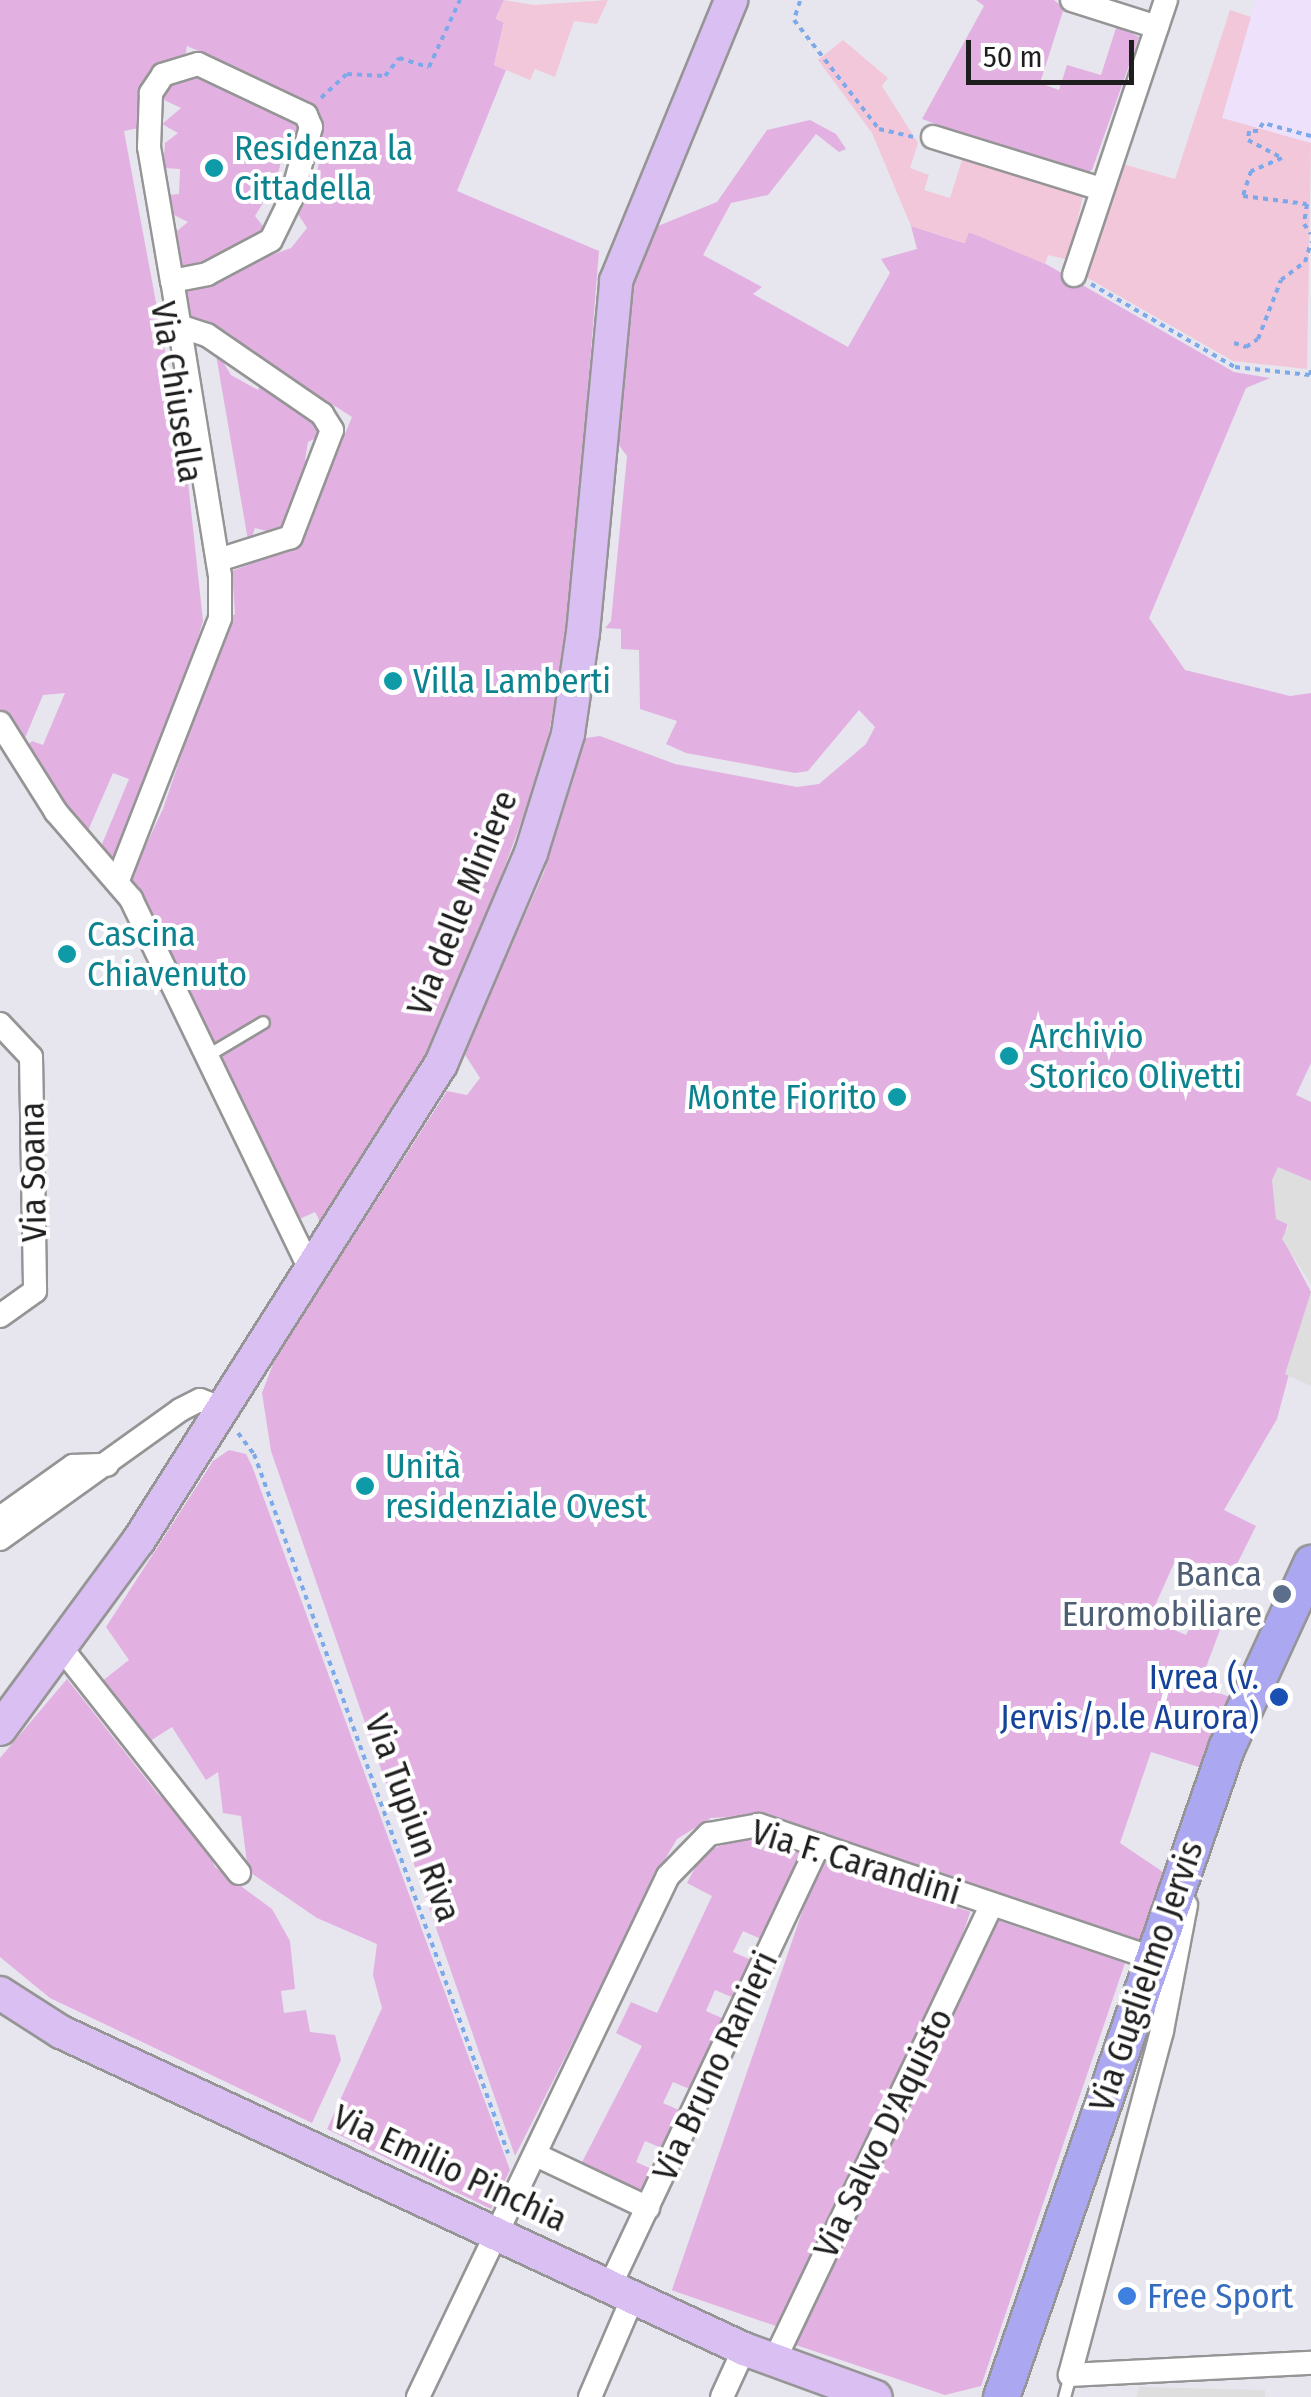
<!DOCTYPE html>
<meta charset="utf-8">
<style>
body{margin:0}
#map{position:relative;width:1311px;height:2397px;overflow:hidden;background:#e7e5ee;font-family:"Fira Sans Condensed",sans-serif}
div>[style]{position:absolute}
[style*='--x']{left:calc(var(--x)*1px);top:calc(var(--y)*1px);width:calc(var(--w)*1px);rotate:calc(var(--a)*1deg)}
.education>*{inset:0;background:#eee1fb}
.grass>*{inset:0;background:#e2b1e2;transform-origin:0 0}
.park>*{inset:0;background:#f3c7da}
.parking>*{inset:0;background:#dedede}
.path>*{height:4px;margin-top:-2px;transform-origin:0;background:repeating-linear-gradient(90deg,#7ba9e9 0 5px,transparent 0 10px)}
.roads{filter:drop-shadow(2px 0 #959595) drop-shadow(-2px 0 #959595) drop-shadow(0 2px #959595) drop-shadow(0 -2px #959595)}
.lane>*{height:11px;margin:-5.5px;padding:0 5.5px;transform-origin:5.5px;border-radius:5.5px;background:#fff}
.street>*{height:22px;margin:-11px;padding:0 11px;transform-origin:11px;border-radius:11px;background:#fff}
.secondary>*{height:32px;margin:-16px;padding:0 16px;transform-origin:16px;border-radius:16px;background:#dabff2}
.primary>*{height:35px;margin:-17.5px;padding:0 17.5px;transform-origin:17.5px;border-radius:17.5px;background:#aba7f1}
.dots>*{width:28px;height:28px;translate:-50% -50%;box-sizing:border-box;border:5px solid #fff;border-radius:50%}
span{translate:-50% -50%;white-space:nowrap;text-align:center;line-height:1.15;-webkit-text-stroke:8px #fff;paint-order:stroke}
.culture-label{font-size:35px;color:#0d838f}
.left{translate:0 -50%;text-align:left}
.right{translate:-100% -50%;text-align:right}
.street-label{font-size:35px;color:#1e1e1e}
.service-label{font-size:35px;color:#4e5e75}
.transit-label{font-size:35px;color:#164399}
.shop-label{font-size:35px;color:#366cbe}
.scale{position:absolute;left:966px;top:40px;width:168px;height:45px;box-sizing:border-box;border:5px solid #1e1e1e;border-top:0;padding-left:12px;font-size:30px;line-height:35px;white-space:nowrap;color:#1e1e1e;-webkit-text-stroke:8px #fff;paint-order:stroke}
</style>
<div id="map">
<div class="education">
<i style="clip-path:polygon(1255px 0,1311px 0,1311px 143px,1222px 118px)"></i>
</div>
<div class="grass">
<i style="clip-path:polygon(0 0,504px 0,496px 18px,504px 22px,494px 65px,506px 70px,457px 191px,599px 251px,569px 624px,544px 760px,471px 958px,423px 1062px,322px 1225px,315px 1212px,295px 1221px,128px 883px,163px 809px,227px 620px,235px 614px,232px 571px,287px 550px,302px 537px,352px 417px,324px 399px,314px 401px,252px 349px,187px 317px,183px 287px,291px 248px,307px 228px,298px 214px,314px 187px,319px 162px,313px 140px,323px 119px,271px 85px,213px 64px,212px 57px,187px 46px,185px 57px,141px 96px,143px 127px,124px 131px,186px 463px,203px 621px,167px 736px,112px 865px,100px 849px,129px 779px,113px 773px,87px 833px,25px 748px,32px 741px,43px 745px,65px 693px,43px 695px,25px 738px,14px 733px,0 710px)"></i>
<i style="clip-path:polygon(976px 0,1054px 0,1064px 8px,1040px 83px,1059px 90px,1067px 65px,1101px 75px,1117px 25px,1139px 37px,1092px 170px,1081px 175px,922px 119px,984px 6px)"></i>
<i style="clip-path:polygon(192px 70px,301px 117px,300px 139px,286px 141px,276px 182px,255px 216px,266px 230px,190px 273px,181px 264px,177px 231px,188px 222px,174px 215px,168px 195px,179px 194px,180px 169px,163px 168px,165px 143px,178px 133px,162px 124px,181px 108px,162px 99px,167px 81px)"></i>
<i style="clip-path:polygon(810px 120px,836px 134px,846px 149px,839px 152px,816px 134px,768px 195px,731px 203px,703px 255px,762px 287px,753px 294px,848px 347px,890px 273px,881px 259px,917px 249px,911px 226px,964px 243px,968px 232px,1018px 248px,1234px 372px,1270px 378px,1246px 388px,1149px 618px,1185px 670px,1290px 696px,1311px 693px,1311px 1063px,1296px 1095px,1311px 1102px,1311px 1181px,1302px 1178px,1283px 1239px,1311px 1292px,1277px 1419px,1224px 1510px,1256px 1526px,1236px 1566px,1175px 1561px,1149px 1619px,1186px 1635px,1195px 1616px,1221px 1627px,1199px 1686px,1233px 1698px,1202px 1768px,1151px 1752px,1120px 1843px,1163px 1872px,1139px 1941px,758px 1815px,711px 1818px,677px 1839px,668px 1854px,515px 2156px,271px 1451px,262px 1393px,275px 1359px,447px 1091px,467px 1095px,480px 1078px,464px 1053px,544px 872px,586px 738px,600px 736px,675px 764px,797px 787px,819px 784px,866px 744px,875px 727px,859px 710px,808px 771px,795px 773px,686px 753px,666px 744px,677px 721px,640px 709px,639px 650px,621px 649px,621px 629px,605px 628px,611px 621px,627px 456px,618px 444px,630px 294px,658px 226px,717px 202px,767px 130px)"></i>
<i style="clip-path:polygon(215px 349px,231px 375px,258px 390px,261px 382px,296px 410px,312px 412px,324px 434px,308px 442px,305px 460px,317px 464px,286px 536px,255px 528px,249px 546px)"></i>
<i style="clip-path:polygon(229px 1450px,246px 1454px,252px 1466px,510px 2170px,491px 2209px,327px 2129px,382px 2008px,373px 1975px,377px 1944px,317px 1918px,248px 1871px,241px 1816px,223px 1813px,218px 1772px,206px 1780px,172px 1727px,147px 1743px,101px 1682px,129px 1660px,106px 1627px,213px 1461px)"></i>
<i style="clip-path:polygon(67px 1679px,158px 1794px,201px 1836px,215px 1867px,272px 1909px,290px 1941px,295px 1989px,281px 1991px,284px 2013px,306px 2010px,310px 2032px,335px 2035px,341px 2060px,312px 2123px,50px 1998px,0 1957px,0 1758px)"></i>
<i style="clip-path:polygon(752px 1836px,802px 1851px,761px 1939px,743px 1931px,733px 1952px,751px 1960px,734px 1998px,715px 1990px,706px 2011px,724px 2019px,692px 2090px,673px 2082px,663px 2103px,681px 2111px,664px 2149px,645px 2141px,636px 2162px,654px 2170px,642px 2197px,579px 2168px,642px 2046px,616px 2033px,631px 2002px,657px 2013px,712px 1896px,687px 1883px,704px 1851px)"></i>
<i style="left:820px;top:1860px;width:159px;height:455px;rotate:19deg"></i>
<i style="clip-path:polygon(997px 1920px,1125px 1963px,981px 2386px,945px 2395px,796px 2345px)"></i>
</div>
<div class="park">
<i style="clip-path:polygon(504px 0,534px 5px,608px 0,597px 24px,574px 21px,555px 77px,535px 69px,530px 80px,494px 65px,504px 23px,496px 19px)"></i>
<i style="clip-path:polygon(1230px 10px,1251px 17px,1222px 118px,1311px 143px,1307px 369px,1233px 361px,1086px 277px,1123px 164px,1175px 179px)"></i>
<i style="clip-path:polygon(843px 40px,888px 78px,882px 86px,918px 143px,910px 168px,929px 175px,924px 190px,950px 198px,963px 157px,1083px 195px,1069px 260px,1048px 255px,1045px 264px,969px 232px,965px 243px,911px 226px,872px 133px,818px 60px)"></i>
</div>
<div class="parking">
<i style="clip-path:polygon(1278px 1167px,1311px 1181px,1311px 1284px,1282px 1239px,1289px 1225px,1276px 1219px,1272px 1180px)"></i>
<i style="clip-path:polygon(1311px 1292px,1311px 1386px,1285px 1374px)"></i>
<i style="clip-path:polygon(1140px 2387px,1265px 2390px,1265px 2397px,1136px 2397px)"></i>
</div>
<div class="path">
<i style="--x:800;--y:1;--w:20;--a:108"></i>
<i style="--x:794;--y:20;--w:138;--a:52.1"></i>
<i style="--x:879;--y:129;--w:35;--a:13"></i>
<i style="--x:321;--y:98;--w:35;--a:-43"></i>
<i style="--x:347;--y:74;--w:38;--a:3"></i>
<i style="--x:385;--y:76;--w:23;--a:-52"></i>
<i style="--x:399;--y:58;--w:31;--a:17"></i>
<i style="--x:429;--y:67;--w:74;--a:-65.2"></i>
<i style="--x:1311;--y:136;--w:50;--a:-164.8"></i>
<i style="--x:1263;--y:123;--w:9;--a:122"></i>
<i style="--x:1258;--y:131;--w:9;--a:180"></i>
<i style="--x:1249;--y:131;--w:9;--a:96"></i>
<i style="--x:1248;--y:140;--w:38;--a:28"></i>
<i style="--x:1282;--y:158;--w:34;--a:157"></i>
<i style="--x:1251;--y:171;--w:26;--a:108"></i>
<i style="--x:1243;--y:196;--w:64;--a:7.1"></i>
<i style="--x:1307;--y:204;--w:20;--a:99"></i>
<i style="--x:1304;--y:224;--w:12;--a:55"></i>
<i style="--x:1091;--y:284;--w:166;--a:30"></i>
<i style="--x:1235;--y:367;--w:75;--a:6.1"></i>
<i style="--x:1310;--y:375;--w:5;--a:-79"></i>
<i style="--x:1234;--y:343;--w:13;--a:18"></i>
<i style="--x:1246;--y:347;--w:14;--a:-34"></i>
<i style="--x:1258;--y:339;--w:63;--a:-68.7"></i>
<i style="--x:1281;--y:280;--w:30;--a:-37"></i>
<i style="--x:1305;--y:262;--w:21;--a:-73"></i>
<i style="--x:238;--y:1433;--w:26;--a:53"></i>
<i style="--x:254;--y:1454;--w:744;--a:70.03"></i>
</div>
<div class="roads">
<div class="lane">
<i style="--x:206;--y:1056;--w:66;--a:-30.8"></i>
<i style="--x:1064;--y:2397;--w:23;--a:-75"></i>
</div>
<div class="street">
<i style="--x:1072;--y:0;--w:89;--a:17.6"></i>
<i style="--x:933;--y:137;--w:176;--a:17.2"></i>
<i style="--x:1074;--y:275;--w:290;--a:-71.5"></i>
<i style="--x:179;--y:326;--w:29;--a:18"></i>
<i style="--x:207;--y:335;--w:140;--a:34.5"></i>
<i style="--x:322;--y:414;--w:19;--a:58"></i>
<i style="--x:332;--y:430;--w:115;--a:111"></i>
<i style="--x:291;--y:537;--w:77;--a:162.5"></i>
<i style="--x:0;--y:723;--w:105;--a:57.8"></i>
<i style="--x:56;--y:812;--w:115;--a:49.2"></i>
<i style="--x:131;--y:899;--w:412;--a:64.2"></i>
<i style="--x:118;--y:880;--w:281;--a:-68.7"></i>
<i style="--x:220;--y:618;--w:42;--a:-90"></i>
<i style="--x:220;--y:576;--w:299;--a:-99.2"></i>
<i style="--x:172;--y:281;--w:36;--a:-11"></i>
<i style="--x:207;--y:274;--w:72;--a:-28"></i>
<i style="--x:271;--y:240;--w:46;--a:-64"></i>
<i style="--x:291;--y:199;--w:75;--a:-74.5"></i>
<i style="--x:311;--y:127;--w:13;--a:-113"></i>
<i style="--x:306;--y:115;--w:119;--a:-154.7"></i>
<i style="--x:198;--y:64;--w:37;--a:163"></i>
<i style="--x:163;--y:75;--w:22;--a:124"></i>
<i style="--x:151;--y:93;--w:54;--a:92.1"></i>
<i style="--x:149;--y:147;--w:136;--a:80.3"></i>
<i style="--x:0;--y:1024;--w:45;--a:46.8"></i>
<i style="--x:31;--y:1057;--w:234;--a:89"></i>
<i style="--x:35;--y:1291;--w:43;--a:144.5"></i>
<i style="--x:0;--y:1518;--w:90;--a:-35.5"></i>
<i style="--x:73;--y:1466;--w:34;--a:-2"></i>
<i style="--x:0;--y:1539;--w:221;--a:-35.6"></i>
<i style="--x:180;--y:1410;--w:22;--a:-27"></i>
<i style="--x:200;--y:1400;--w:22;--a:21"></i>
<i style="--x:63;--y:1650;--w:284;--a:51.7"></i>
<i style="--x:1186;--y:1905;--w:128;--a:100.8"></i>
<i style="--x:1162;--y:2031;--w:356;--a:105"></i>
<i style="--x:1070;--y:2375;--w:241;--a:-2.9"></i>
<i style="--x:536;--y:2155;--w:124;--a:25.3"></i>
<i style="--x:610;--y:2286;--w:488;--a:-64.7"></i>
<i style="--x:774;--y:2361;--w:506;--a:-64.5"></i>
<i style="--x:418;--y:2397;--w:578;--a:-64.37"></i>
<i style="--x:668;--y:1876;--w:59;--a:-45.7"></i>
<i style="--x:709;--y:1834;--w:51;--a:-10.2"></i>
<i style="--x:759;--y:1825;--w:414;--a:18.7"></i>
<i style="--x:590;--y:2397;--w:109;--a:-66.7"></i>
<i style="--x:722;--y:2397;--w:53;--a:-65.4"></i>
</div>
<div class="secondary">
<i style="--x:0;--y:1729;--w:235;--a:-53.7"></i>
<i style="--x:139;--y:1540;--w:564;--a:-57.61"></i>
<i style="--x:441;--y:1064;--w:229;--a:-66.9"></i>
<i style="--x:531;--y:853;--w:125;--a:-72.7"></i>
<i style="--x:568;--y:734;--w:102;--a:-81.6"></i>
<i style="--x:583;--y:633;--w:354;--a:-84.6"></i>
<i style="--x:616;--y:281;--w:304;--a:-67.7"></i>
<i style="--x:0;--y:1993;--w:72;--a:32.6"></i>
<i style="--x:61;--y:2032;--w:753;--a:24.9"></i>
<i style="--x:744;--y:2349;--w:140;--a:20"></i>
</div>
<div class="primary">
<i style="--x:1001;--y:2397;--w:687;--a:-70.88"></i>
<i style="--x:1226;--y:1748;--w:204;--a:-65.3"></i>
</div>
</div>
<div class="dots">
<i style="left:214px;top:168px;background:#0f9aa8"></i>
<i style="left:393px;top:681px;background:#0f9aa8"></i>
<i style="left:67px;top:954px;background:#0f9aa8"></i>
<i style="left:1009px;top:1056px;background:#0f9aa8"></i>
<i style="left:897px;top:1097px;background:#0f9aa8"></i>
<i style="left:365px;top:1486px;background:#0f9aa8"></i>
<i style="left:1282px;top:1594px;background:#5c6f8a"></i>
<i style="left:1279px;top:1697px;background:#1a4fb4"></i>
<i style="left:1127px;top:2296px;background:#3f7fe0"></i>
</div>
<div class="culture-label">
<span class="left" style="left:234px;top:168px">Residenza la<br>Cittadella</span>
<span class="left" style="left:413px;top:681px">Villa Lamberti</span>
<span class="left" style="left:87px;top:954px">Cascina<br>Chiavenuto</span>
<span class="left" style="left:1029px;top:1056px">Archivio<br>Storico Olivetti</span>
<span class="right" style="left:877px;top:1097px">Monte Fiorito</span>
<span class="left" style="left:385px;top:1486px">Unità<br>residenziale Ovest</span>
</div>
<div class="street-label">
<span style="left:177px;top:392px;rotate:81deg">Via Chiusella</span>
<span style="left:462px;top:903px;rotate:-68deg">Via delle Miniere</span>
<span style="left:33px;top:1172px;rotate:-91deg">Via Soana</span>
<span style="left:413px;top:1818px;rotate:70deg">Via Tupiun Riva</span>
<span style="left:856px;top:1862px;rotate:17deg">Via F. Carandini</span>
<span style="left:1146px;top:1976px;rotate:-71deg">Via Guglielmo Jervis</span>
<span style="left:715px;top:2066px;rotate:-65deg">Via Bruno Ranieri</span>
<span style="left:883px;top:2133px;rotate:-64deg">Via Salvo D'Aquisto</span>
<span style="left:450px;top:2168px;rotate:25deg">Via Emilio Pinchia</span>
</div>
<div class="service-label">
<span class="right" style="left:1262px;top:1594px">Banca<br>Euromobiliare</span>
</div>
<div class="transit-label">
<span class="right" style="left:1259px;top:1697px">Ivrea (v.<br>Jervis/p.le Aurora)</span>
</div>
<div class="shop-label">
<span class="left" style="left:1147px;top:2296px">Free Sport</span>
</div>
<div class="scale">50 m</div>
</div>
